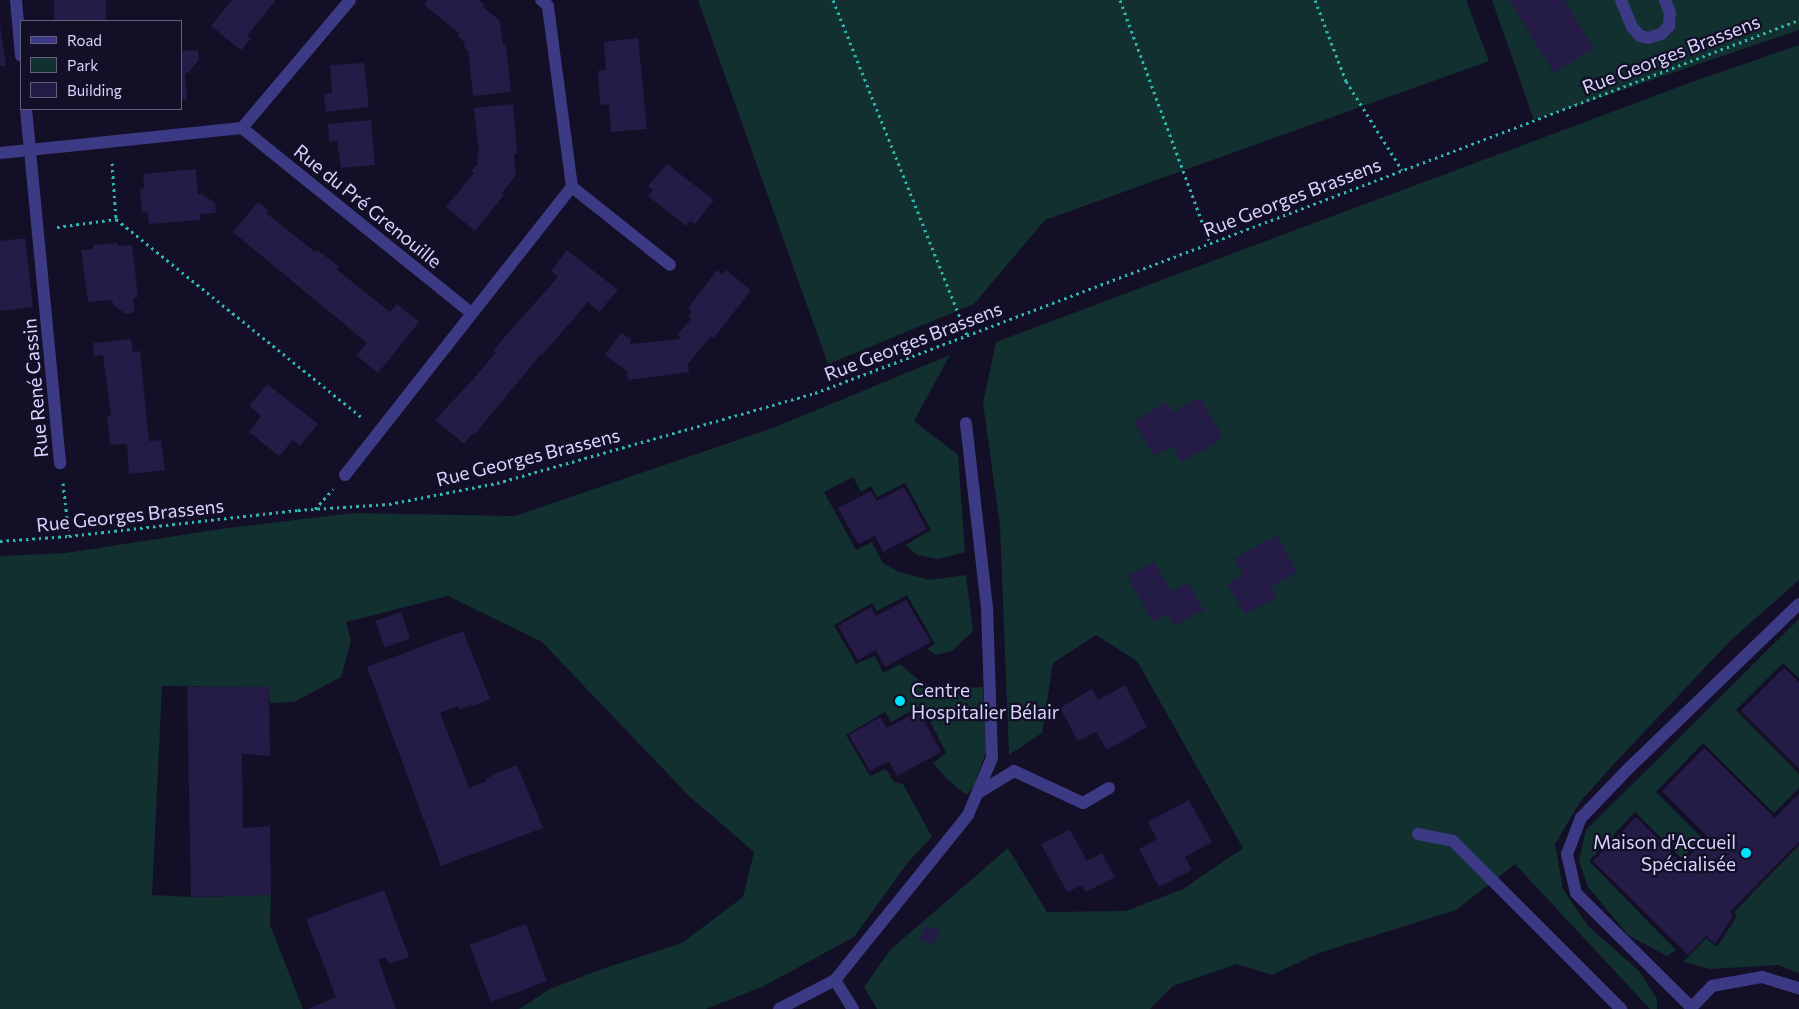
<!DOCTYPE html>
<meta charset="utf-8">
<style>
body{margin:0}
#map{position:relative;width:1799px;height:1009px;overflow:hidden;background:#130f26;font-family:Commissioner,sans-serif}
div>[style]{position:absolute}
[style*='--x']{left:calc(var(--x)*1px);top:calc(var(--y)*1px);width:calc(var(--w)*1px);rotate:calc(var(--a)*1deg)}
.green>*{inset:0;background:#12302f}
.building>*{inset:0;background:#241b47;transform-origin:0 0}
.path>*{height:3px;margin-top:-1.5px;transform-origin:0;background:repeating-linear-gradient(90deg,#2fb8b0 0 2.5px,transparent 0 6.5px)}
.service>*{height:12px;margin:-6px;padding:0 6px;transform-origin:6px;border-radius:6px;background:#3d3a85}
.minor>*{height:12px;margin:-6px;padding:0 6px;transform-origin:6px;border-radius:6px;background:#3d3a85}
.dots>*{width:14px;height:14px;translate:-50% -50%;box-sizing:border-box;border:2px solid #130f26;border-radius:50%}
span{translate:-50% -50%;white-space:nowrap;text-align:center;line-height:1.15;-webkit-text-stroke:4.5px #130f26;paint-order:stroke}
.street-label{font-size:19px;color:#d9d4ff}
.poi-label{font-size:19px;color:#d9d4ff}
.left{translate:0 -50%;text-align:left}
.right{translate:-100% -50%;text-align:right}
.legend{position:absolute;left:20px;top:20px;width:162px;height:90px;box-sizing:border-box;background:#130f26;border:1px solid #625e7d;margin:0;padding:6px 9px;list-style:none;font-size:15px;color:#d9d4ff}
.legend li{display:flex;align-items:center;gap:10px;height:25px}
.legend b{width:25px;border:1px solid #625e7d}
</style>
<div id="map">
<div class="green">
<i style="clip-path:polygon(698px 0,1466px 0,1489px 61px,1045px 220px,974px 304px,828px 364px)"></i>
<i style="clip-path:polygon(1492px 0,1799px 0,1799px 30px,1534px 120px)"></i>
<i style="clip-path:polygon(1799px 45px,1799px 580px,1731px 640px,1612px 766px,1580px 802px,1555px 844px,1563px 889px,1588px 926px,1639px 971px,1657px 999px,1657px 1009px,1650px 1009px,1515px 864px,1456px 910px,1319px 953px,1272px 975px,1237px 964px,1173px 986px,1150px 1009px,877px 1009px,864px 987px,890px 950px,1008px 848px,1047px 912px,1126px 911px,1183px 889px,1243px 848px,1137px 661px,1096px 635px,1053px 663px,1042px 733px,1009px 755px,1000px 526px,983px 403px,996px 342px,1689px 83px)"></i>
<i style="clip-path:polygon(950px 355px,914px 421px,958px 455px,965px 552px,938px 559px,917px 555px,905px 545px,931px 530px,905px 483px,877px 497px,871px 486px,861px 492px,853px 477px,824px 492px,856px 550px,872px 542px,883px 563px,899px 572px,929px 580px,966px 575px,973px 631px,952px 651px,936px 655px,927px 649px,935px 644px,907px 595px,877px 611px,872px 603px,834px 625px,856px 664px,875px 656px,883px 673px,900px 664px,921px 682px,939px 689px,983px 687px,986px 752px,973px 788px,966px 795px,946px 778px,933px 763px,946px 753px,922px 705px,891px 722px,885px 712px,846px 735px,870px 776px,886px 769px,894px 782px,903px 784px,932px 837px,909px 861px,854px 937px,764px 986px,706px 1009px,519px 1009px,550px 989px,602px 969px,682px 943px,743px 897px,754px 852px,689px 796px,542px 642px,448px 596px,346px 622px,351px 641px,341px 677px,294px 702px,270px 703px,269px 687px,162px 686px,152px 895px,191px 897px,271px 895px,270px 925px,303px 1009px,0 1009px,0 556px,66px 553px,221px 529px,354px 513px,515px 516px,770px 429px)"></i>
<i style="clip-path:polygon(1799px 619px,1799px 678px,1783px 663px,1736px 710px,1799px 774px,1799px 788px,1774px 813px,1703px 743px,1656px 792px,1702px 838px,1682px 859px,1635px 812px,1589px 861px,1676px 950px,1667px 956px,1628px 935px,1588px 887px,1579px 860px,1586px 830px)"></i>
<i style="clip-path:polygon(1799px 845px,1799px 973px,1778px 965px,1711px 969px,1683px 962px,1706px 938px,1717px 947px,1737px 916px,1734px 912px)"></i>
</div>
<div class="building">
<i style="left:54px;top:0;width:52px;height:21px"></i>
<i style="clip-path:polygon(232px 0,276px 0,247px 36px,251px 38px,241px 50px,211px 26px)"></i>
<i style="clip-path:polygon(428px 0,478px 0,485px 5px,483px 7px,500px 21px,503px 45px,506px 45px,511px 92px,473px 96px,468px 50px,465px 49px,464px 42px,457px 36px,459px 33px,424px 5px)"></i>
<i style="clip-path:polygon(1509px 0,1564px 0,1594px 48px,1554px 73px)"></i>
<i style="clip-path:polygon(0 26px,6px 66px,0 66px)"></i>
<i style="clip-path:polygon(638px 38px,647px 129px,611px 132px,609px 104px,600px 105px,598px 71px,606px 70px,604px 42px)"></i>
<i style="clip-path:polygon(198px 50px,199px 60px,188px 73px,185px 74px,187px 99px,181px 100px,181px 51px)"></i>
<i style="clip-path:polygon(364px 63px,369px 107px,326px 112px,324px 94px,332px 93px,330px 65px)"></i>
<i style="clip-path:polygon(513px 104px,517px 153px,514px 154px,516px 175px,502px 193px,504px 195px,475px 231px,446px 207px,474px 173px,471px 171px,478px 164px,477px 154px,479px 153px,474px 108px)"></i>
<i style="clip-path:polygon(371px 120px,375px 165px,341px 168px,337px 141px,329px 142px,328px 124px)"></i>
<i style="clip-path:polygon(667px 164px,714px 200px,695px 224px,690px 221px,686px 226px,648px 196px,653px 190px,648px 186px)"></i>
<i style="clip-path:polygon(196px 169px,198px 194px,202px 194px,215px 203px,216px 213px,200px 214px,201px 220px,149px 224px,147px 212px,142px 213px,140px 189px,144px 188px,143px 174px)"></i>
<i style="clip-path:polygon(258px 202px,268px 210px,266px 213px,315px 252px,317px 250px,328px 258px,339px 267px,337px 270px,390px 312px,397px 304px,419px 322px,378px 373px,356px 355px,367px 343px,233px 232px)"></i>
<i style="clip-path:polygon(25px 238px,33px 307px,0 311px,0 241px)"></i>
<i style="clip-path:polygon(118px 243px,118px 246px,132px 245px,138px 297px,133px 298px,135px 312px,125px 314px,113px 304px,112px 300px,88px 302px,81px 250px,93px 249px,93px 245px)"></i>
<i style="clip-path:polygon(567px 250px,618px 290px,599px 312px,588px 302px,542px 355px,541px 354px,474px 435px,472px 434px,464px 444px,435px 420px,476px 376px,496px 352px,493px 350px,558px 277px,551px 271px)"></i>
<i style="clip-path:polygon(717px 270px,723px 274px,726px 270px,751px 290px,714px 338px,711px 336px,688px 364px,689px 372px,628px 380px,627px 371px,605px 355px,621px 333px,631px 339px,630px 344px,680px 339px,678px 334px,691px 319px,688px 317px,692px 312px,688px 308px)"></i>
<i style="clip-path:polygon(131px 339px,133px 352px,140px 351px,149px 441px,161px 440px,165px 470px,129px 474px,127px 444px,110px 445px,107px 416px,111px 415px,103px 355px,94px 356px,93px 343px)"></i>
<i style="clip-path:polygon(267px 384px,318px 424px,300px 446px,293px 440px,279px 456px,249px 432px,261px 416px,249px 406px)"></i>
<i style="clip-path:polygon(1200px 397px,1223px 438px,1181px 463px,1172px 446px,1154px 456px,1133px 421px,1167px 402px,1173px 412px)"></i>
<i style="clip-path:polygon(904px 487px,927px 529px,883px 552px,875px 536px,858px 544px,838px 508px,871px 491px,877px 501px)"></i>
<i style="clip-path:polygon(1277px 535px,1297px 572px,1271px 587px,1277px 597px,1245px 615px,1227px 584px,1243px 574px,1234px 559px)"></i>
<i style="clip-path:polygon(1154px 561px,1172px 592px,1188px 583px,1204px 610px,1174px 626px,1167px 614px,1153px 622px,1127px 576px)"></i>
<i style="clip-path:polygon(906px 600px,931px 642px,885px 667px,876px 650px,858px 660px,838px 626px,871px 607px,876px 616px)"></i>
<i style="left:401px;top:612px;width:28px;height:27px;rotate:71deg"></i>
<i style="clip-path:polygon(463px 631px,490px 699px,471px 707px,471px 705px,460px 710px,458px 706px,440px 713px,469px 788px,487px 781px,486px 779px,496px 773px,517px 765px,543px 828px,441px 866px,367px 667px)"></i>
<i style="clip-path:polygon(1784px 668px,1799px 682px,1799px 769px,1741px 711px)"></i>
<i style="clip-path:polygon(1125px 685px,1147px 727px,1107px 750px,1096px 732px,1078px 741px,1060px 708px,1092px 689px,1098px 700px)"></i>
<i style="clip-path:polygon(187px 687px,269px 687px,270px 756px,242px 754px,243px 828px,270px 826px,271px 895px,191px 897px)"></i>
<i style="clip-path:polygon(919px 711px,941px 752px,897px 776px,889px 761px,870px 771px,849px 735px,880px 717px,887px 728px)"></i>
<i style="clip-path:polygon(1704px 748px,1775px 818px,1799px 794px,1799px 842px,1730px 912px,1733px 916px,1715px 944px,1706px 936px,1688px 955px,1593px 861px,1636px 817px,1682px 863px,1708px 837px,1662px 791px)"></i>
<i style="clip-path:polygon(1189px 800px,1212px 842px,1185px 857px,1192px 870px,1159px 887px,1139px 849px,1157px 839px,1148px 822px)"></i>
<i style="clip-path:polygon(1070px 830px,1087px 861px,1102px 853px,1115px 877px,1086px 892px,1082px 885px,1067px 892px,1041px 844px)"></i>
<i style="clip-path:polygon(384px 890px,409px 957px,389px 964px,386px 957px,378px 959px,396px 1009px,308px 1009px,336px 997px,306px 919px)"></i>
<i style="left:526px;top:924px;width:61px;height:60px;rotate:70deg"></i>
<i style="left:925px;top:925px;width:15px;height:15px;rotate:20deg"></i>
</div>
<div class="path">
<i style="--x:833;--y:0;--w:361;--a:68.2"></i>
<i style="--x:1120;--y:0;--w:259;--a:69.7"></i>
<i style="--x:1315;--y:0;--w:87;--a:69.1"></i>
<i style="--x:1346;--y:81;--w:105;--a:57.8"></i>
<i style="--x:112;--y:163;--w:56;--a:85.9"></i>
<i style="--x:116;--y:219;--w:317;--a:38.9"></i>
<i style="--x:57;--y:227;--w:60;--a:-7.7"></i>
<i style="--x:63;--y:483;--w:53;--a:83.5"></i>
<i style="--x:315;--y:509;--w:27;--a:-48"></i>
<i style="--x:0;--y:541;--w:69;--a:-4.1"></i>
<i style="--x:69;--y:536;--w:230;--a:-6.5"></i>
<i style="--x:298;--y:510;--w:91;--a:-3.8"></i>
<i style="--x:389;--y:504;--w:110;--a:-11"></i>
<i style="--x:497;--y:483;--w:330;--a:-15.8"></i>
<i style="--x:815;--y:393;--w:1052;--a:-20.76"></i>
</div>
<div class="service">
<i style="--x:1621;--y:0;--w:29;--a:68"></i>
<i style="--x:1632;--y:27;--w:12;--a:48"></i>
<i style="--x:1640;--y:36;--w:8;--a:14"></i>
<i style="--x:1648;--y:38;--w:14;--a:-17"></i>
<i style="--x:1661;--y:34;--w:11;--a:-45"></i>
<i style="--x:1669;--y:26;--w:13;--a:-86"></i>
<i style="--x:1670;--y:13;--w:14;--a:-111"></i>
<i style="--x:978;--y:793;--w:42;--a:-31.4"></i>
<i style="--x:1014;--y:771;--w:76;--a:24.9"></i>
<i style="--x:1083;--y:803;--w:30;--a:-30"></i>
<i style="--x:1418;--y:834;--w:36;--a:11"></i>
<i style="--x:1453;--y:841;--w:238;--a:45"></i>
<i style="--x:1691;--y:1007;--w:162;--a:-135.3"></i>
<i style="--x:1576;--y:893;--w:40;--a:-103"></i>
<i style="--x:1567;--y:854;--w:39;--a:-69"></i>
<i style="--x:1581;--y:818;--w:66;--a:-46.2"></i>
<i style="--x:1627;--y:770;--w:239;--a:-44"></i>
<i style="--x:779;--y:1009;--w:63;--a:-27.4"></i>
<i style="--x:853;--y:1009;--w:34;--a:-122"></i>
<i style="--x:835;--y:980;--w:212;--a:-51.1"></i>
<i style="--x:968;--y:815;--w:62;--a:-67.2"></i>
<i style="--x:992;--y:758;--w:150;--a:-91.9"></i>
<i style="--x:987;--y:608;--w:186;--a:-96.5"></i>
<i style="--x:1690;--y:1009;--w:32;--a:-46"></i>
<i style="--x:1712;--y:986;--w:51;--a:-10.2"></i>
<i style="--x:1762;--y:977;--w:39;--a:17"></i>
</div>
<div class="minor">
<i style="--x:16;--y:0;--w:56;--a:84.9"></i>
<i style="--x:26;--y:109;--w:356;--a:84.5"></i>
<i style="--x:242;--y:128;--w:294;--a:38.9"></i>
<i style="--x:0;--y:153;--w:243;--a:-5.9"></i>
<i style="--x:242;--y:128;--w:167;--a:-49.8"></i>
<i style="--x:572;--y:187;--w:125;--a:38.5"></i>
<i style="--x:345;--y:475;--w:367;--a:-51.8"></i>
<i style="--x:572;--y:187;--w:183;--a:-97.6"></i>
<i style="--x:548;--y:6;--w:9;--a:-139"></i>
</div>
<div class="dots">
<i style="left:900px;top:701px;background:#00e5ff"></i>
<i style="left:1746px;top:853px;background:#00e5ff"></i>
</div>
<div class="street-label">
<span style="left:1671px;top:54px;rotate:-21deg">Rue Georges Brassens</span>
<span style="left:1292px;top:197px;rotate:-21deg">Rue Georges Brassens</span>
<span style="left:368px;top:206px;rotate:39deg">Rue du Pré Grenouille</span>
<span style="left:913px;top:341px;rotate:-21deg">Rue Georges Brassens</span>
<span style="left:35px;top:388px;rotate:-95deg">Rue René Cassin</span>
<span style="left:528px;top:457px;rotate:-14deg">Rue Georges Brassens</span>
<span style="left:130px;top:515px;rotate:-6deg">Rue Georges Brassens</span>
</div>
<div class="poi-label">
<span class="left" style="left:911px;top:701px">Centre<br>Hospitalier Bélair</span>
<span class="right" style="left:1736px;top:853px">Maison d'Accueil<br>Spécialisée</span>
</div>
<ul class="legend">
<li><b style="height:6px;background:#3d3a85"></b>Road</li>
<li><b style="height:14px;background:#12302f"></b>Park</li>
<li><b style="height:14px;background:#241b47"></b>Building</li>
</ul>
</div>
